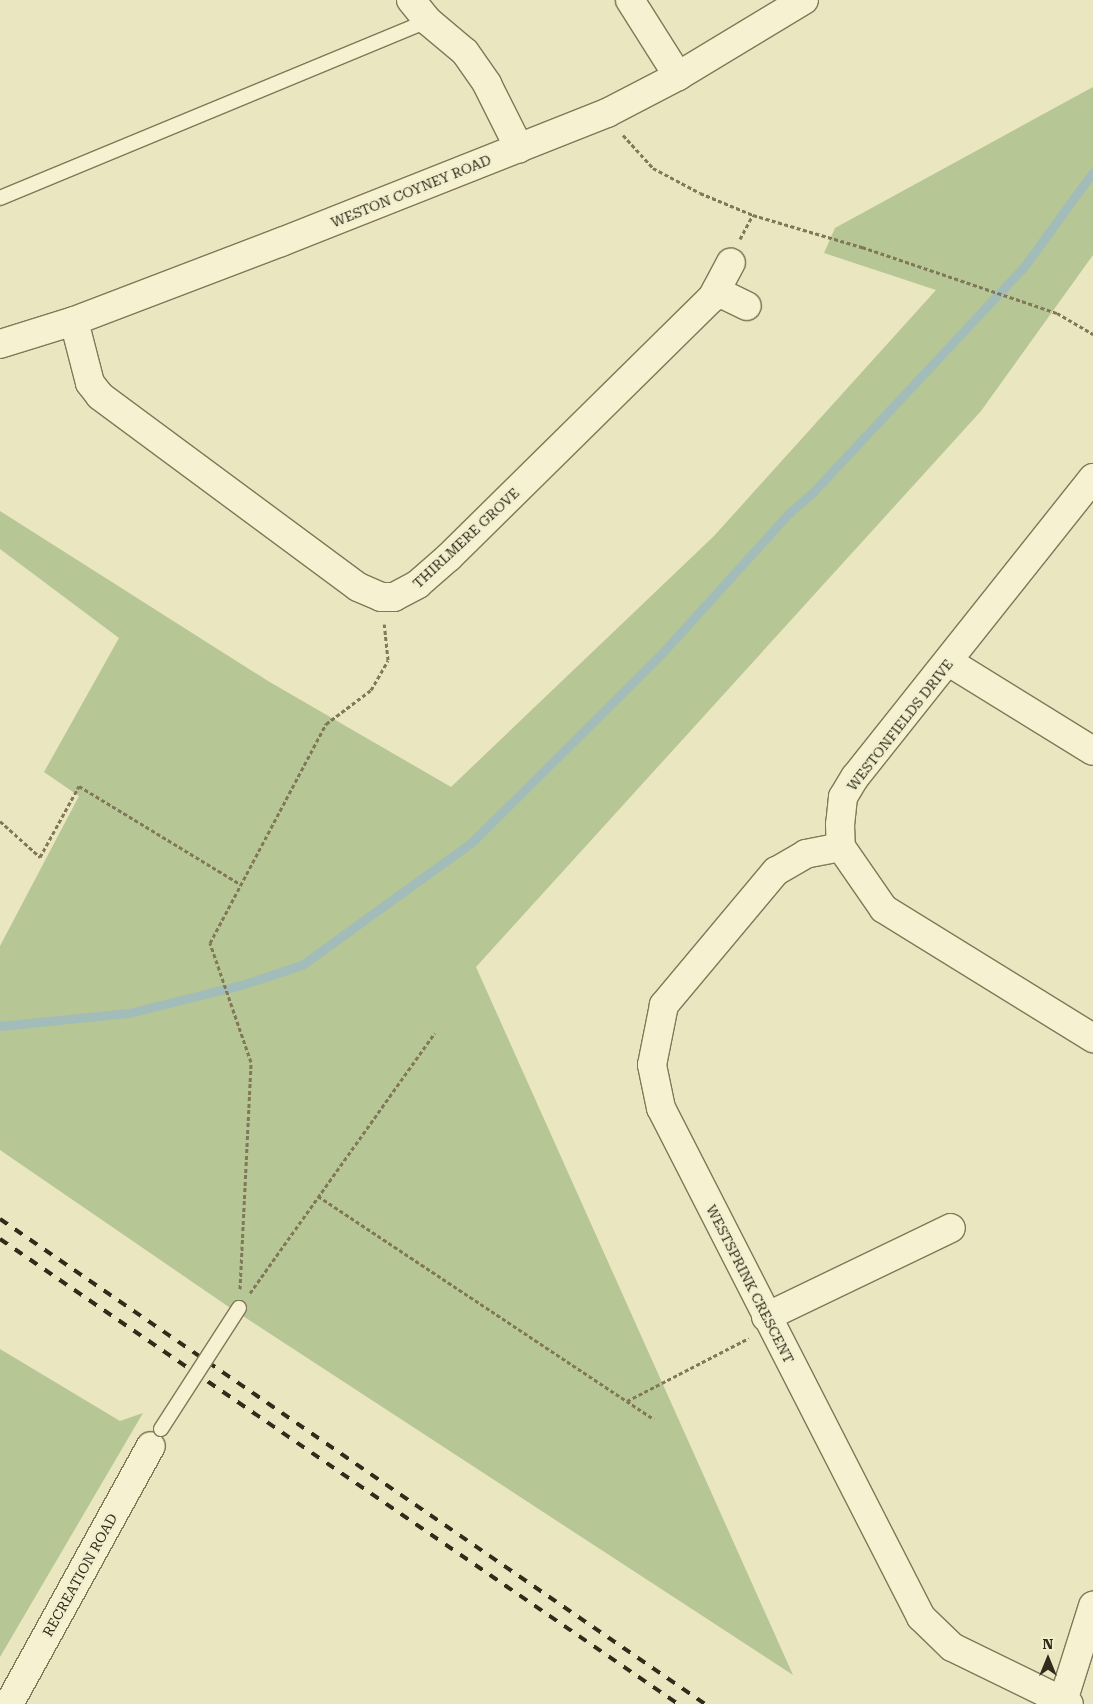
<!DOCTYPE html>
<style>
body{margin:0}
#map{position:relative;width:1093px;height:1704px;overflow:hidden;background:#eae6bf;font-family:"Roboto Serif",serif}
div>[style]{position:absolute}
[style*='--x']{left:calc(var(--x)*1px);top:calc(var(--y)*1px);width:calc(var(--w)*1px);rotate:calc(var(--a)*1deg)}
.green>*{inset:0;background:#b6c694}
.stream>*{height:9px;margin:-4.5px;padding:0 4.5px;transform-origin:4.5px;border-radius:4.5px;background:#a2bcba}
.path>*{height:3px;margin-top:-1.5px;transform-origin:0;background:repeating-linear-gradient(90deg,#817759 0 4px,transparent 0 6.5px)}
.roads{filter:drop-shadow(1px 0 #817759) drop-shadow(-1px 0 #817759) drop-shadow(0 1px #817759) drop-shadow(0 -1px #817759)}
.service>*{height:14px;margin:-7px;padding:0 7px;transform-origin:7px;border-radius:7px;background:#f6f2d1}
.minor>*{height:28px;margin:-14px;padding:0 14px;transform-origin:14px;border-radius:14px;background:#f6f2d1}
.tertiary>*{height:28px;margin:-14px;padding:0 14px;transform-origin:14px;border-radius:14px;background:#f6f2d1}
.rail>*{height:4px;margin-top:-2px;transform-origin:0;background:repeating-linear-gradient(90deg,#322b1c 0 9px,transparent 0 18px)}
.bridges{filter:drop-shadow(1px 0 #817759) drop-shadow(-1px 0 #817759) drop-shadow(0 1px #817759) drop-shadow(0 -1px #817759)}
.service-bridge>*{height:14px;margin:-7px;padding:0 7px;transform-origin:7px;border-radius:7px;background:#f6f2d1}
span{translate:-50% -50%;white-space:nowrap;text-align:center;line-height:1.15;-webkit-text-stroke:5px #f2efce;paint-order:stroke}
.street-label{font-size:14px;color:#322b1c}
.north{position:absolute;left:1023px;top:1634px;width:50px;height:50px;-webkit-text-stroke:4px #f2efce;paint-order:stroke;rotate:0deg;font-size:14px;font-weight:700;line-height:20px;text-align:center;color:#322b1c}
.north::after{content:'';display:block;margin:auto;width:18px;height:22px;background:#322b1c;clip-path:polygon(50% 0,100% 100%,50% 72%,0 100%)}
</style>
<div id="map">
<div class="green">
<i style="clip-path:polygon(1093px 87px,1093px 255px,981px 411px,476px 967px,793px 1675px,226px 1305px,0 1150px,0 946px,79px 796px,44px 772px,119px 638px,0 549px,0 511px,268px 681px,451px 787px,714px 536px,936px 290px,824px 253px,835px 228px)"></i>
<i style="clip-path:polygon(0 1349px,120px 1421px,143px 1413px,0 1657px)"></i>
</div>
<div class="stream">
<i style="--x:0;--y:1026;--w:130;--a:-5.8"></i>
<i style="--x:129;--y:1013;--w:115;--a:-14"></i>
<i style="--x:241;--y:985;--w:64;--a:-18.2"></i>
<i style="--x:302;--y:965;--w:211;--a:-35.9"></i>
<i style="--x:473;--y:841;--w:268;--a:-44.8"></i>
<i style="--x:663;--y:652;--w:188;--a:-47.8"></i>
<i style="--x:789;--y:513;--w:33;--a:-41"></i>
<i style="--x:814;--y:491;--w:306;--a:-46.9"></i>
<i style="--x:1023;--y:268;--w:119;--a:-53.9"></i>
</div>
<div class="path">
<i style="--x:623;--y:135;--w:45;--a:47.7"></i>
<i style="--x:653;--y:168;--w:53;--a:28"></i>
<i style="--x:700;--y:193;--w:57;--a:22.5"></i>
<i style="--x:753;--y:215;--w:114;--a:16.4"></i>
<i style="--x:862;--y:247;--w:206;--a:18.7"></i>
<i style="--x:1057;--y:313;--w:42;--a:30.3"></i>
<i style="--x:740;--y:239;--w:27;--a:-62"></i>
<i style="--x:0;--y:821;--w:54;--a:42"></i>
<i style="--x:40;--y:857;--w:81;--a:-61.2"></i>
<i style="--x:79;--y:786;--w:188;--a:31.3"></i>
<i style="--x:318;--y:1196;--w:403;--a:33.6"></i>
<i style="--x:240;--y:1289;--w:227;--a:-87.2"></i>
<i style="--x:251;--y:1062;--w:126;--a:-109"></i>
<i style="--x:210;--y:943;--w:248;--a:-62.1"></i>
<i style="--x:326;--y:724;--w:56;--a:-37.1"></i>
<i style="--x:371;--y:690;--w:34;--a:-60"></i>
<i style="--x:388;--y:660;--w:36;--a:-96"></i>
<i style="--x:250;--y:1293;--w:319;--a:-54.6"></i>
<i style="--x:627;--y:1401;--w:137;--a:-27.3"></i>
</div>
<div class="roads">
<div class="service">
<i style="--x:0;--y:198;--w:463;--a:-22.5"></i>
</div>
<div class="minor">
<i style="--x:411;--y:0;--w:27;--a:51"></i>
<i style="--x:428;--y:21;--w:48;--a:40"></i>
<i style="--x:465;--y:52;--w:39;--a:55"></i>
<i style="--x:487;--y:84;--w:72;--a:63.4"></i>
<i style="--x:630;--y:0;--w:90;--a:57.7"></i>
<i style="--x:716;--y:291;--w:34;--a:26"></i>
<i style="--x:74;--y:321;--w:64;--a:75.5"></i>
<i style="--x:90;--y:383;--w:16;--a:52"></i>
<i style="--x:100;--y:396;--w:321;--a:36.5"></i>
<i style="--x:358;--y:587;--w:25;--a:23"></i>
<i style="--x:381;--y:597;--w:13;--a:0"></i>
<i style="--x:394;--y:597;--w:27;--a:-28"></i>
<i style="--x:418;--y:584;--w:41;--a:-41.1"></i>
<i style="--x:449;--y:557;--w:369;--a:-44.6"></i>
<i style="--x:712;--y:298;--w:40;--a:-62"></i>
<i style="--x:1093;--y:478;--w:382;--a:128.5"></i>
<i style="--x:855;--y:777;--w:23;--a:121"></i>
<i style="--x:843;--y:797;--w:27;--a:96"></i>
<i style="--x:840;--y:824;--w:23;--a:88"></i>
<i style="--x:841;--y:847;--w:75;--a:55.3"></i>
<i style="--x:884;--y:909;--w:246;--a:31.7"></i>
<i style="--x:949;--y:662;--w:169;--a:31.7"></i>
<i style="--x:841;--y:847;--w:36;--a:169"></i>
<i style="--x:806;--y:854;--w:34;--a:150"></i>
<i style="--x:776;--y:871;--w:175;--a:129.9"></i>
<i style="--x:664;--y:1005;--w:61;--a:101.3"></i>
<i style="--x:652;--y:1065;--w:44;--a:78.2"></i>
<i style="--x:661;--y:1108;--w:572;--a:62.94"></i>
<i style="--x:921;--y:1617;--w:43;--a:44.1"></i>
<i style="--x:952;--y:1647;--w:130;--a:26"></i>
<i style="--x:766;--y:1317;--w:205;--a:-25.7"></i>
<i style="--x:1063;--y:1701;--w:100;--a:-72.5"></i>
<i style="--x:9;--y:1704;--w:294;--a:-61.2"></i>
</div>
<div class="tertiary">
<i style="--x:0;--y:344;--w:77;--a:-17.3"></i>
<i style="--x:74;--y:321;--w:222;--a:-20.9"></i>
<i style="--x:281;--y:242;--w:351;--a:-21.6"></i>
<i style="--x:607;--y:113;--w:80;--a:-27.5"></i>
<i style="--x:678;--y:76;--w:147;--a:-31.1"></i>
</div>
</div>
<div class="rail">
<i style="--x:0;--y:1219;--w:856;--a:34.53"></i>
<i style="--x:0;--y:1239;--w:822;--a:34.44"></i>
</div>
<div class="bridges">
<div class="service-bridge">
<i style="--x:161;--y:1429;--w:144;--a:-57.2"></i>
</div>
</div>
<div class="street-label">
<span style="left:411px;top:191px;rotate:-22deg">WESTON COYNEY ROAD</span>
<span style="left:466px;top:538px;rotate:-43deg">THIRLMERE GROVE</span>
<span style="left:900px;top:725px;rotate:-52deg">WESTONFIELDS DRIVE</span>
<span style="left:750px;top:1284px;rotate:63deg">WESTSPRINK CRESCENT</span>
<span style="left:80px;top:1575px;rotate:-61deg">RECREATION ROAD</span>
</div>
<div class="north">N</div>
</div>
